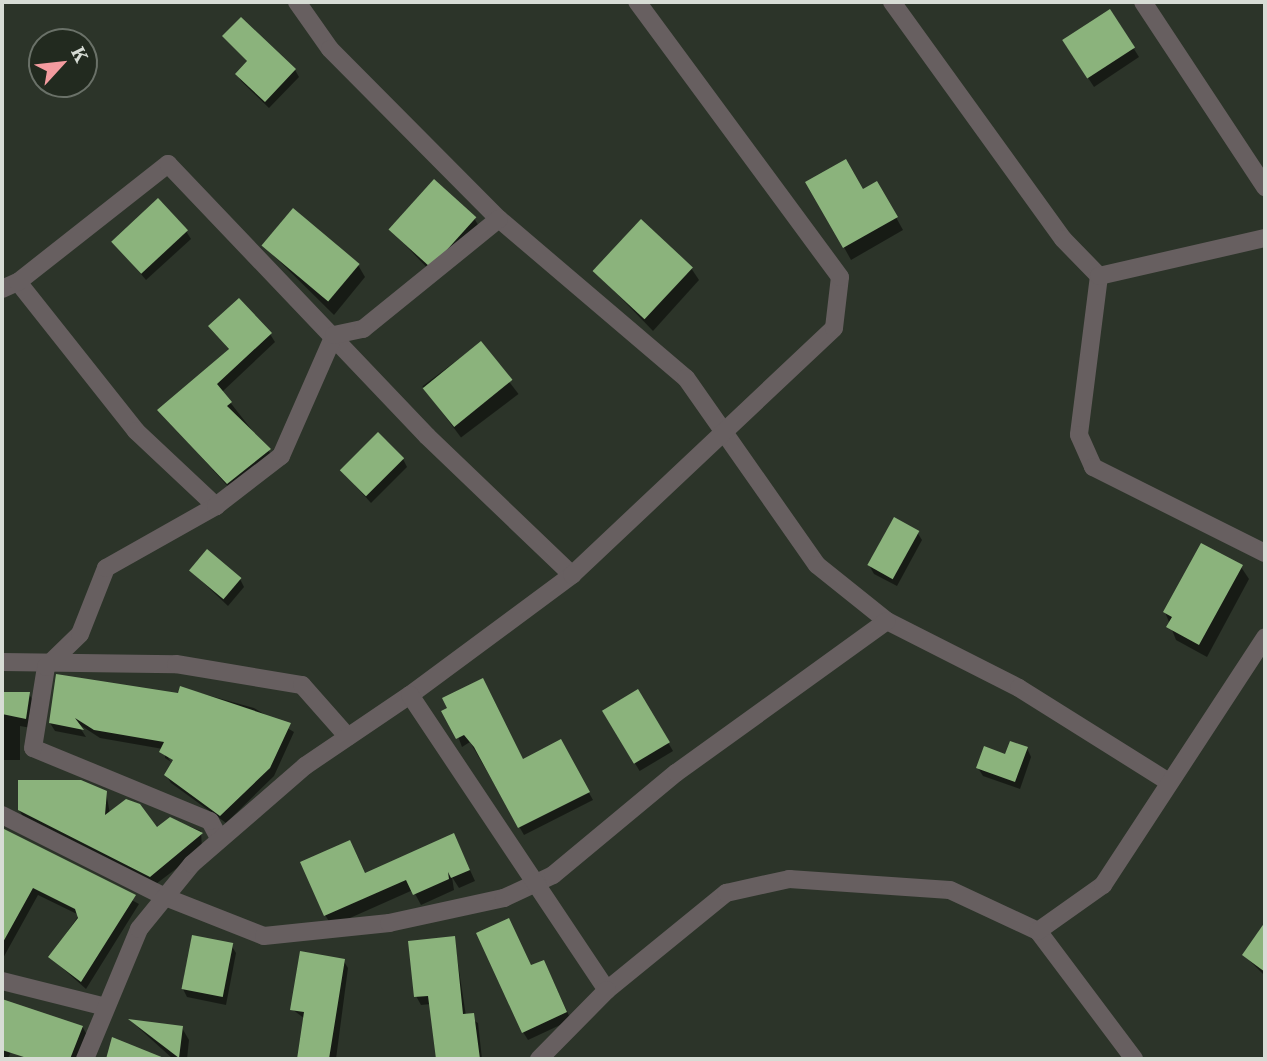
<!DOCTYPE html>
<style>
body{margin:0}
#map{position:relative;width:1267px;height:1061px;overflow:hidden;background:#2c3429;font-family:"IBM Plex Serif",serif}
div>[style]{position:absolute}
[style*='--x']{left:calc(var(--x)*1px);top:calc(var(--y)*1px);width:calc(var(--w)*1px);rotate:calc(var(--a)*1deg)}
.shadow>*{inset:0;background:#0007;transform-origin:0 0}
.building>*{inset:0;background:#8bb37c;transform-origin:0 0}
.street>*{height:18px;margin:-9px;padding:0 9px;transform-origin:9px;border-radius:9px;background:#675f60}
span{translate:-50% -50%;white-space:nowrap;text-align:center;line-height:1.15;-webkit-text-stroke:7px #222a1f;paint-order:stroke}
.frame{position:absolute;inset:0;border:4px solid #d7dcd5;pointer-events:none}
.north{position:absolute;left:28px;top:28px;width:70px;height:70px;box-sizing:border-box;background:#222a1f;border:2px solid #6a7168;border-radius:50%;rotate:63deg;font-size:19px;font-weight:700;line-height:28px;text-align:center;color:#d7dcd5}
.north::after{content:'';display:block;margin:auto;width:24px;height:32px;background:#f49b9f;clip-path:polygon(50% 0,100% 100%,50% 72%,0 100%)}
</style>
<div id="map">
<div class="shadow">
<i style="clip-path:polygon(224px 37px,295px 70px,299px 77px,269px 108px,241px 81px,237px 74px,248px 62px)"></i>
<i style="clip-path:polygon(1134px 49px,1139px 57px,1094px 87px,1070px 50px)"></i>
<i style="clip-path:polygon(808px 182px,863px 191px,877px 183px,903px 230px,851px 260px)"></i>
<i style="clip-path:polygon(474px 218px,481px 230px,434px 275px,390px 229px)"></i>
<i style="clip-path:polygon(186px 231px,191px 239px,146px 280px,113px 241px)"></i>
<i style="clip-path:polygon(264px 246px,358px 265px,365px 277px,334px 315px)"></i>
<i style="clip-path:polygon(691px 268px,699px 280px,653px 331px,595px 271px)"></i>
<i style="clip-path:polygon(210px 326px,270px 334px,275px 342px,222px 392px,274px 458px,232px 491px,159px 410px,230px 351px)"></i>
<i style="left:480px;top:343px;width:64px;height:72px;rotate:53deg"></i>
<i style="clip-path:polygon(403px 459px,407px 467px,371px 503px,342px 471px)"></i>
<i style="clip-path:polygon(917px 532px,922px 540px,897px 586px,874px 574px,869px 565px)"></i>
<i style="clip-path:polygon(1241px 567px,1249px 579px,1207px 657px,1176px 640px,1165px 612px)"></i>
<i style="clip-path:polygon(191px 571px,240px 579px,244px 587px,228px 606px)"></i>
<i style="clip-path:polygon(evenodd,182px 688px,254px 708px,294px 732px,274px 776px,226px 823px,171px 783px,166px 775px,172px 764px,163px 749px,100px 738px,77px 723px,86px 737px,55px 731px,50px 723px,179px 695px,182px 688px,165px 753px,181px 764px,179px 767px,165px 758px,165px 753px)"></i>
<i style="left:637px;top:691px;width:70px;height:39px;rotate:59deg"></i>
<i style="clip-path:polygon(2px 694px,29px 694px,35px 704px,31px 728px,20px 726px,20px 760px,2px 760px)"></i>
<i style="clip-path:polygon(444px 699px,523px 762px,560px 741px,593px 800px,524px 835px,470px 742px,462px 747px)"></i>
<i style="clip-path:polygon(1027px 748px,1031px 757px,1020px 789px,983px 776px,978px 768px)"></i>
<i style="clip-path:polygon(106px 792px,110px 814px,156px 830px,171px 819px,201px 831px,202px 849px,156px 884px,24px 818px,19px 810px)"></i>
<i style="clip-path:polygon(2px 829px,139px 904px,86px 989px,50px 957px,79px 915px,38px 895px,2px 960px)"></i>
<i style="clip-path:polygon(459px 846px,475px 881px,459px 888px,452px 877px,454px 890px,421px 905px,413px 890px,332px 926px,325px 915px,365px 875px)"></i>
<i style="clip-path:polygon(1264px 926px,1265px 927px,1265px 976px,1244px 955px)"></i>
<i style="clip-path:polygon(454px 938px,466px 1016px,478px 1023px,482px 1059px,438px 1059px,431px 1004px,421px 1005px,416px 996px)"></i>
<i style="clip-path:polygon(231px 945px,236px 953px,226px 1005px,187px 997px,183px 989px)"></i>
<i style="clip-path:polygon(343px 960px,348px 968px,336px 1059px,299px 1059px,305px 1019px,292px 1009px)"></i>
<i style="clip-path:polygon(531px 967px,548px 970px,571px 1020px,528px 1040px,523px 1032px)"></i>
<i style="clip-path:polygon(2px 1001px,82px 1026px,87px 1035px,77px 1059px,27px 1059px,16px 1042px,8px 1058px,2px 1057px)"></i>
<i style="clip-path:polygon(131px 1021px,182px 1028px,189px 1040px,187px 1059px,173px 1059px)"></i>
</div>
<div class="building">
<i style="left:1110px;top:9px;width:46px;height:57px;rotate:57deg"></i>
<i style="clip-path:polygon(241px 17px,296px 69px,265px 102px,235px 74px,247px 61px,222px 36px)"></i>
<i style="clip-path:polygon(846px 159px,863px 189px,877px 181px,898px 217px,843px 248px,805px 182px)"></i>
<i style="left:434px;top:179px;width:57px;height:68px;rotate:42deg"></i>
<i style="left:158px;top:198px;width:44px;height:64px;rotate:47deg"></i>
<i style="left:293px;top:208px;width:87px;height:49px;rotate:40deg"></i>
<i style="left:641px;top:219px;width:71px;height:71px;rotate:43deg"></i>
<i style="clip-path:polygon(239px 298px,272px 333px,217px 384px,232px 402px,227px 406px,271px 449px,227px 484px,157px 410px,229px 349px,208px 326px)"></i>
<i style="left:481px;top:341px;width:50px;height:75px;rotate:51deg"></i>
<i style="left:378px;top:432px;width:37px;height:54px;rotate:45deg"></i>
<i style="left:894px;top:517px;width:29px;height:55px;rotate:29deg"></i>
<i style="clip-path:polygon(1201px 543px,1243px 565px,1199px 645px,1166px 627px,1172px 617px,1163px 612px)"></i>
<i style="left:207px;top:549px;width:45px;height:28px;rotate:40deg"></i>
<i style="clip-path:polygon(56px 674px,178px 693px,180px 686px,291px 723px,270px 768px,220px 816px,164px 775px,173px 760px,159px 752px,164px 742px,94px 730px,75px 718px,84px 730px,49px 723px)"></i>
<i style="clip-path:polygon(483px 678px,523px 759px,561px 739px,590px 792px,518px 828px,474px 747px,464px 735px,456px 739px,441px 711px,447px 708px,442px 698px)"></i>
<i style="left:638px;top:689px;width:62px;height:42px;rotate:59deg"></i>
<i style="clip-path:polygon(2px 692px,30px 692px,26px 719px,2px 714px)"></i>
<i style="clip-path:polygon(1010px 741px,1028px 747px,1015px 782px,976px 768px,984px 746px,1005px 754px)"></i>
<i style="clip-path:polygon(18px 780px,81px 780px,107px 791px,105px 815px,126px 799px,140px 804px,157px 827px,170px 817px,203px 833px,150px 877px,18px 810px)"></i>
<i style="clip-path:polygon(2px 828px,136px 895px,81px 982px,48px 957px,78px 918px,75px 909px,33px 888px,2px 944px)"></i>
<i style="clip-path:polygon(454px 833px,470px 870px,451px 878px,448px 872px,449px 879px,413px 895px,406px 880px,324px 916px,300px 862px,350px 840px,365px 873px)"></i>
<i style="clip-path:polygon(509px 918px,531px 965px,544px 960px,567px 1012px,522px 1033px,476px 933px)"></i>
<i style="clip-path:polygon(1265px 922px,1265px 972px,1242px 955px)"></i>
<i style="left:192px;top:935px;width:42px;height:55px;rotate:11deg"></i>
<i style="clip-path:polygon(455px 936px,463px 1014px,474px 1013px,480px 1059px,436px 1059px,428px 996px,414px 997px,408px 941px)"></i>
<i style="clip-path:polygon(300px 951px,345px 959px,329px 1059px,297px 1059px,304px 1012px,290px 1010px)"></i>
<i style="clip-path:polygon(2px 999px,83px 1026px,70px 1059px,30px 1059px,2px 1050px)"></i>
<i style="clip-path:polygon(128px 1019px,183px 1026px,179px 1058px)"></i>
<i style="clip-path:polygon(112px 1037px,164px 1058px,164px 1059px,106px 1059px)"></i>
</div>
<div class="street">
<i style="--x:297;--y:2;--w:57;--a:54.9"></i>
<i style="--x:330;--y:49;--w:240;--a:45.2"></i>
<i style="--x:499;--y:219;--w:245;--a:40.4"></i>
<i style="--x:686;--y:378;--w:228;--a:55"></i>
<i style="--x:817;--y:565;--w:90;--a:38.7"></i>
<i style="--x:887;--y:621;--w:148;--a:26.9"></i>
<i style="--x:1019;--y:688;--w:177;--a:32.1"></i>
<i style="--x:892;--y:2;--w:292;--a:54.2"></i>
<i style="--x:1063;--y:239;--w:52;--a:45.8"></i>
<i style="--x:1099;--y:276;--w:160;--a:97.2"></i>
<i style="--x:1079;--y:435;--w:35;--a:66"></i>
<i style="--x:1093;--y:467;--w:192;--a:26.6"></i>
<i style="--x:1143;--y:2;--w:222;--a:56.6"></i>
<i style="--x:1099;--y:276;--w:170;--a:-12.9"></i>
<i style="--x:18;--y:282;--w:190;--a:51.6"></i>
<i style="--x:136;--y:431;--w:110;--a:43.2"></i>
<i style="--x:2;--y:289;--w:17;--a:-24"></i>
<i style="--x:18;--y:282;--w:191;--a:-38.2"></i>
<i style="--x:168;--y:164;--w:376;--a:46.4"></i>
<i style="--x:427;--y:436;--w:201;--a:43.8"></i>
<i style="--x:2;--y:662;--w:174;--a:0.7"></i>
<i style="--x:176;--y:664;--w:128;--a:9.5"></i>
<i style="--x:302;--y:685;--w:69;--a:48.5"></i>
<i style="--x:410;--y:695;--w:202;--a:-36.5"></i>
<i style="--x:572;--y:575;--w:360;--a:-43.3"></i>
<i style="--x:834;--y:328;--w:51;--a:-83.3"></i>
<i style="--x:840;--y:277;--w:342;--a:-126.4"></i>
<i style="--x:2;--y:815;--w:182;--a:26.7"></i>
<i style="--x:165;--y:897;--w:106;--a:21.5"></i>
<i style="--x:264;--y:936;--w:126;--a:-5.9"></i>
<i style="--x:389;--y:923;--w:118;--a:-12.3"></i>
<i style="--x:504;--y:898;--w:54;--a:-25.1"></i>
<i style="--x:553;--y:875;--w:160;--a:-39.7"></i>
<i style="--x:676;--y:773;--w:260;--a:-35.8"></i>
<i style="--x:218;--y:836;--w:17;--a:-118"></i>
<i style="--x:210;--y:821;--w:191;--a:-157.6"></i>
<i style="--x:33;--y:748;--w:82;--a:-80.9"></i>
<i style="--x:46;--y:667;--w:47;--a:-44.1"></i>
<i style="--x:80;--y:634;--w:71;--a:-68.5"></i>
<i style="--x:106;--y:568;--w:126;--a:-29.4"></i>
<i style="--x:216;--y:506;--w:82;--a:-37.6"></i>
<i style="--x:281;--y:456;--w:132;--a:-66.3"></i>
<i style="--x:334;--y:335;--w:30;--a:-12"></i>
<i style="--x:363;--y:329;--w:175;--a:-39"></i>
<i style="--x:1038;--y:931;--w:160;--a:53.1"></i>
<i style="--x:2;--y:981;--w:103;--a:14"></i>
<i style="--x:85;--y:1059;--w:141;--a:-67.4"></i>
<i style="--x:139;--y:929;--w:84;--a:-50.8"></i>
<i style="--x:192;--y:864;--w:150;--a:-40.9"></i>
<i style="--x:305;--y:766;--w:127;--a:-34.1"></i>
<i style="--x:410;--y:695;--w:355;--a:56.3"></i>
<i style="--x:607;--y:990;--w:154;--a:-39.2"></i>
<i style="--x:726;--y:893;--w:65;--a:-12.5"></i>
<i style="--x:789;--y:879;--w:161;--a:3.9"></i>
<i style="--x:950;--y:890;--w:97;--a:25"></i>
<i style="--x:1038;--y:931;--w:80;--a:-35.3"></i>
<i style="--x:1103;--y:885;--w:296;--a:-56.8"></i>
<i style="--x:539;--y:1059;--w:97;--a:-45.4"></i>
</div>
<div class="frame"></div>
<div class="north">K</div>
</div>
